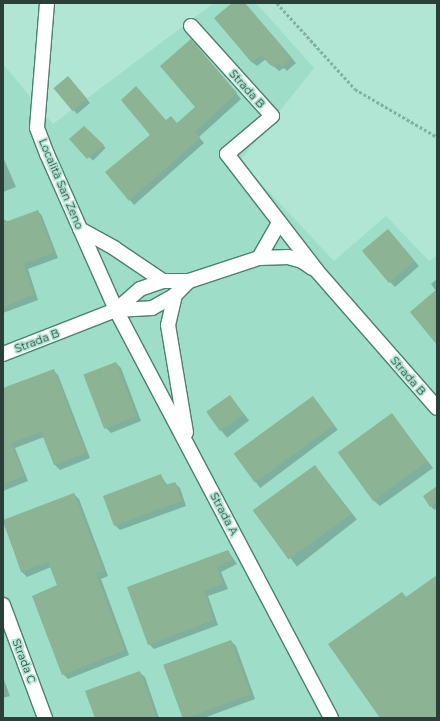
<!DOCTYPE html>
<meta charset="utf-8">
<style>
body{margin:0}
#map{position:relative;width:440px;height:721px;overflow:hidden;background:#b0e6d3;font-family:Montserrat,sans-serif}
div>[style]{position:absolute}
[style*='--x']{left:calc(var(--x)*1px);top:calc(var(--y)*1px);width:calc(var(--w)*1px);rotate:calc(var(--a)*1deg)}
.built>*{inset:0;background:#9eddc7}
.shadow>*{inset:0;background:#0003;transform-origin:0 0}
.building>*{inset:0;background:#8bb394;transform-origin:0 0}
.path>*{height:2.5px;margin-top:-1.25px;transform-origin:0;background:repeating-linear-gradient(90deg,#84b0a1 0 3px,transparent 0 5px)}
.roads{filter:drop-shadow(1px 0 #4c806f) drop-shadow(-1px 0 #4c806f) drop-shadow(0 1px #4c806f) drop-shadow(0 -1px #4c806f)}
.minor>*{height:14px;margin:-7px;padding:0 7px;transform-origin:7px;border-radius:7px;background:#fff}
span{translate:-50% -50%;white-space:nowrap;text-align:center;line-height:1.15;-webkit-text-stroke:3.5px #b0e6d3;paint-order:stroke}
.street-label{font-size:11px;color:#293f38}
.frame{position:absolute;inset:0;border:4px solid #293f38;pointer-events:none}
</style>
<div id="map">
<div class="built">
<i style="clip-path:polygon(214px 3px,256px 3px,314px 68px,240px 161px,334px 261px,386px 216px,429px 261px,437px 256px,437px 718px,3px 718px,3px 64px,53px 124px)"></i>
</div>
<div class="shadow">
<i style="clip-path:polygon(234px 3px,244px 3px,296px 63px,287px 71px,284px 68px,279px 71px,266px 59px,257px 66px,252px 62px)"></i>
<i style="clip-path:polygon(195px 45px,241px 99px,199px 137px,204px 143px,134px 205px,130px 200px,166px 121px,178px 124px,197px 107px)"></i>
<i style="clip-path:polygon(71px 81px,90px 103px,77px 114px,55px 88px)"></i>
<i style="left:84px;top:127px;width:30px;height:18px;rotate:44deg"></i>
<i style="clip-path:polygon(3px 157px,16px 187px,3px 192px)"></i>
<i style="clip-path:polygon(38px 211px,42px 216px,58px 258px,28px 269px,38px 300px,3px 313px,3px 219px,9px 222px)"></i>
<i style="clip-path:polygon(392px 235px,419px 266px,395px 287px,390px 282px)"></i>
<i style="clip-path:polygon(437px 279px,437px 343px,436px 291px,431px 284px)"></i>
<i style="clip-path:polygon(116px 363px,121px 368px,141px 421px,111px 433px,106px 428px)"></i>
<i style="clip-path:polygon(53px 370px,58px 375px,90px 458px,60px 470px,55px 465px,44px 437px,15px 448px,28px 481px,3px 491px,3px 389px)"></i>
<i style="left:230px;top:396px;width:31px;height:28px;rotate:52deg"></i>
<i style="left:313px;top:397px;width:41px;height:97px;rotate:53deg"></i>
<i style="clip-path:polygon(392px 415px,433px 468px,380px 506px,373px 500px)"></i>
<i style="left:315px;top:466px;width:68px;height:76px;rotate:52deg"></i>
<i style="clip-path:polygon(161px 476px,168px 486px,175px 483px,180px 488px,186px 506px,120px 530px,115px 525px)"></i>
<i style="clip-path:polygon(437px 487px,437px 508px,434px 510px,424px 497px)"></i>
<i style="clip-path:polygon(74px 494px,79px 499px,108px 576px,101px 579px,129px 655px,68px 679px,63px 674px,58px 586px,51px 567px,27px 577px,22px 572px,3px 522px)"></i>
<i style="clip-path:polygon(228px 551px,237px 564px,221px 572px,228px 589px,208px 596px,218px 625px,154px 649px,149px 644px)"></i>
<i style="clip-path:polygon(231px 641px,236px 646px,255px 699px,204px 718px,183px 718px,164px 666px)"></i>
<i style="clip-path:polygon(140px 673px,145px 677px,159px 718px,96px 718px)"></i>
<i style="clip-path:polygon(3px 677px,10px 696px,3px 698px)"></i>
</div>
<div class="building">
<i style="clip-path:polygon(232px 3px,245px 3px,292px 58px,282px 67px,279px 63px,274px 67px,270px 65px,261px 55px,252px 63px,214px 18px)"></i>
<i style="clip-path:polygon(191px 39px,237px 93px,195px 132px,200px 138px,129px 201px,105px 172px,150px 135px,121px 100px,136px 86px,166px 120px,171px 116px,177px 123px,195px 107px,160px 66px)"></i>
<i style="left:68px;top:76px;width:30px;height:19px;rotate:50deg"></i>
<i style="clip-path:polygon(84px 126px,104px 145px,87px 159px,69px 139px)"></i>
<i style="clip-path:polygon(38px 210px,54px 253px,24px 264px,34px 295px,3px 307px,3px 223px)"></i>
<i style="left:388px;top:229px;width:42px;height:34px;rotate:50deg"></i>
<i style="clip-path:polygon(437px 289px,437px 345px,410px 312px)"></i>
<i style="left:116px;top:362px;width:58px;height:35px;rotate:69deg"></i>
<i style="clip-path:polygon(54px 369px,86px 453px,54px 465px,41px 432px,11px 443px,24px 476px,3px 484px,3px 388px)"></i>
<i style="left:230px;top:395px;width:24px;height:29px;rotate:55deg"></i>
<i style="left:313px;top:396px;width:36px;height:98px;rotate:54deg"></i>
<i style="left:392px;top:413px;width:60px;height:67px;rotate:54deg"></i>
<i style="left:315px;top:465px;width:61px;height:77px;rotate:54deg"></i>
<i style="clip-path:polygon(161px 474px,165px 485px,175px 482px,182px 501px,114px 526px,103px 496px)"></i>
<i style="clip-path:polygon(437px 486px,437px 502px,430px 507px,423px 496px)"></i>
<i style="clip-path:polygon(74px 493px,104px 571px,96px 574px,125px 650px,62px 675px,32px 596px,57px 585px,48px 562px,21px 572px,3px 520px)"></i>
<i style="clip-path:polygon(228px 550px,233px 559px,217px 567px,223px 584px,204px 591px,214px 620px,148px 645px,127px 587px)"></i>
<i style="clip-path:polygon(437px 575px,437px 718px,380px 718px,328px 644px,402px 592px,406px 597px)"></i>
<i style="left:231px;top:640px;width:58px;height:72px;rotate:70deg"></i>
<i style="clip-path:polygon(140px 671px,157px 718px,95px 718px,85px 691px)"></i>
</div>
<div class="path">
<i style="--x:277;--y:3;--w:116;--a:47.8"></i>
<i style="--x:355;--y:89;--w:95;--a:30.3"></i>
</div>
<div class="roads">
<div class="minor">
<i style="--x:47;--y:3;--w:125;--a:94.6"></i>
<i style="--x:37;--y:128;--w:28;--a:69"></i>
<i style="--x:47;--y:154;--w:171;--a:66.1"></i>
<i style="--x:116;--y:310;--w:461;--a:62.2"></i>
<i style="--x:191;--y:26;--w:121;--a:48"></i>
<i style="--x:272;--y:116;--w:59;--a:139.8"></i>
<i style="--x:227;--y:154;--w:148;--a:52.4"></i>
<i style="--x:317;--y:271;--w:182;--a:48.8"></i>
<i style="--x:80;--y:229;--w:39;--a:29"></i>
<i style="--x:114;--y:248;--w:59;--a:34"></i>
<i style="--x:259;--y:258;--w:40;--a:-60.3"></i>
<i style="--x:175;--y:295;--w:31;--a:103"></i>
<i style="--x:168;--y:325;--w:109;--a:80.5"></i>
<i style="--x:116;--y:310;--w:32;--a:-41"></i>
<i style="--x:140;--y:289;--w:24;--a:-19"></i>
<i style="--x:163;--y:281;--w:26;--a:0"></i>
<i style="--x:189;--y:281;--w:74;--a:-18.2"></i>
<i style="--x:259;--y:258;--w:29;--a:-2"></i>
<i style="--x:288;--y:257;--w:15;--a:16"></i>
<i style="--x:302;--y:261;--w:12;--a:35"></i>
<i style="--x:3;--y:354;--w:121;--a:-21.3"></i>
<i style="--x:116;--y:310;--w:36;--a:-3"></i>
<i style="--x:152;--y:308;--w:26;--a:-29"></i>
<i style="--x:175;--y:295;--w:20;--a:-45"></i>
<i style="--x:3;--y:605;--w:121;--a:69.6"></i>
</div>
</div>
<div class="street-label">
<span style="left:247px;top:89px;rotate:48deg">Strada B</span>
<span style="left:61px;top:184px;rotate:67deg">Località San Zeno</span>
<span style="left:37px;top:341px;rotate:-21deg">Strada B</span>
<span style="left:408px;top:376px;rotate:49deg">Strada B</span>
<span style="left:224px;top:514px;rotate:62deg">Strada A</span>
<span style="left:24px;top:661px;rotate:69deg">Strada C</span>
</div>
<div class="frame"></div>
</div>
